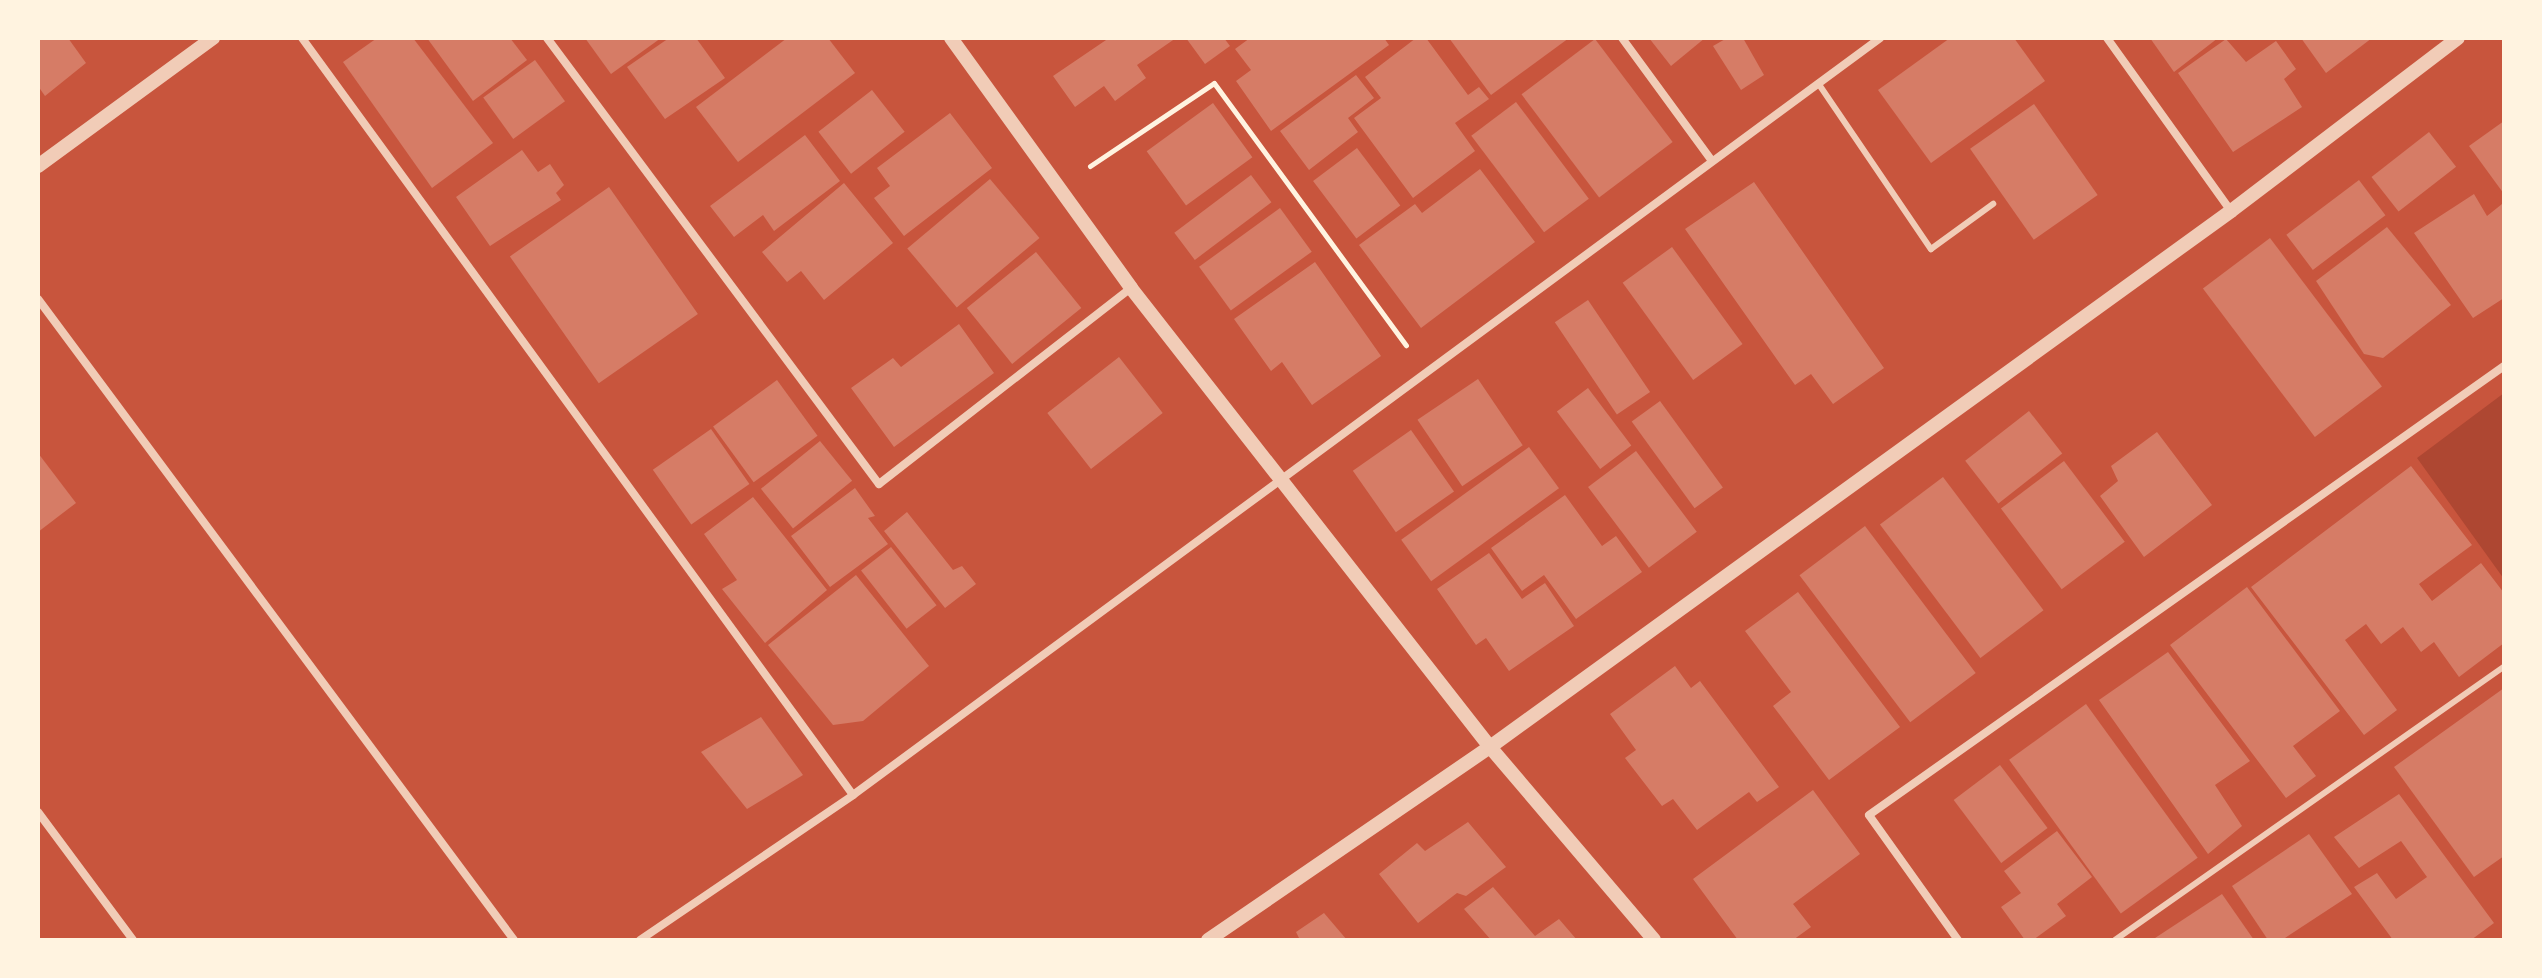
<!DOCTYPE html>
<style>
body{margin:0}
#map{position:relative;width:2542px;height:978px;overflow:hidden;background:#c8553d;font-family:"Source Sans 3",sans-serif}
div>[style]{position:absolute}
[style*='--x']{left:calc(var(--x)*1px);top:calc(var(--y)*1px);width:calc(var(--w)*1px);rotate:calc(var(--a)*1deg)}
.green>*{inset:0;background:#ae4732}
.building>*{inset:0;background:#d67c66;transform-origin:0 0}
.path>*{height:5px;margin:-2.5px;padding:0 2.5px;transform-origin:2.5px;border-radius:2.5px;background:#fff3e0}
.service>*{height:6px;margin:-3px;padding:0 3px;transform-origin:3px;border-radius:3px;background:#f1ccb7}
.minor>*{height:8px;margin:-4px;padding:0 4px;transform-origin:4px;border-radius:4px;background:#f1ccb7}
.tertiary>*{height:14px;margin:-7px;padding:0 7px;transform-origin:7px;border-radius:7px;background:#f1ccb7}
span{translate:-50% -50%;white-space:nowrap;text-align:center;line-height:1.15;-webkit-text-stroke:6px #fff3e0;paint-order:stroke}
.frame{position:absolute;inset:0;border:40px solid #fff3e0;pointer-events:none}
</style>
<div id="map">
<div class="green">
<i style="clip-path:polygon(2504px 393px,2504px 579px,2417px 458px)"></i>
</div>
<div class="building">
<i style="clip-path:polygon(38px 38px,68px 38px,86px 63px,45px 96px,38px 86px)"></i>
<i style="clip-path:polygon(377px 38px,413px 38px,493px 143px,432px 188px,343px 62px)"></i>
<i style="clip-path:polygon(427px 38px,510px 38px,527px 60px,473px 101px)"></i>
<i style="clip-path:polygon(585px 38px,661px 38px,611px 74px)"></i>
<i style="clip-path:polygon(669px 38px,696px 38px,725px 78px,665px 119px,627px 67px)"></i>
<i style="clip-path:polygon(787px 38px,828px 38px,855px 73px,738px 162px,696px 107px)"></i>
<i style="clip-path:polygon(1109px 38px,1176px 38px,1137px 65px,1146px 78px,1115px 101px,1104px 86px,1075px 107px,1053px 76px)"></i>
<i style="clip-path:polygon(1186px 38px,1224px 38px,1230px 46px,1205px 64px)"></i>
<i style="clip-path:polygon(1250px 38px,1384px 38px,1389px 45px,1271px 131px,1236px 81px,1251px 70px,1235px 49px)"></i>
<i style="clip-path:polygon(1416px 38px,1426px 38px,1468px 95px,1479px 87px,1489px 99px,1455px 123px,1475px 151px,1413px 198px,1354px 118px,1381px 98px,1365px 77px)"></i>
<i style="clip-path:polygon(1449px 38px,1569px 38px,1491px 95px)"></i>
<i style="clip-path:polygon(1649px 38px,1705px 38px,1671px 66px)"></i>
<i style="clip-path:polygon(1727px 38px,1743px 38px,1764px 75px,1741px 90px,1713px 46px)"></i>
<i style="clip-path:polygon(1950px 38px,2014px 38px,2045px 81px,1931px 163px,1878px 90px)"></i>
<i style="clip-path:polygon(2150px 38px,2218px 38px,2174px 72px)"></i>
<i style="clip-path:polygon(2301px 38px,2372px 38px,2326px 73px)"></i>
<i style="left:1595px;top:39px;width:129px;height:92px;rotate:53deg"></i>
<i style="clip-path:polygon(2226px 39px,2246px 62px,2276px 41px,2296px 69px,2284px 79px,2302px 107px,2233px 152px,2178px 73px)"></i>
<i style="left:535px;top:60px;width:51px;height:64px;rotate:54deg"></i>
<i style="clip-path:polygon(1356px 75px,1374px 98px,1348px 118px,1358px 132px,1309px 170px,1280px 131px)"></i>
<i style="left:872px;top:90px;width:53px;height:68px;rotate:52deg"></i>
<i style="left:1516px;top:102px;width:121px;height:56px;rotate:53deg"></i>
<i style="left:1213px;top:103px;width:67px;height:82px;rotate:54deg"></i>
<i style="left:2034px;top:104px;width:111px;height:78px;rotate:55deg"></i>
<i style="clip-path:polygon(950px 113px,992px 168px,904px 236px,874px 198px,890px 186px,877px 168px)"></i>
<i style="clip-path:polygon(2504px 121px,2504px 194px,2469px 146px)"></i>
<i style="left:2429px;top:132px;width:44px;height:73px;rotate:52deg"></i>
<i style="clip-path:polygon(805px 135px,840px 181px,774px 231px,763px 215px,734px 237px,710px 206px)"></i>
<i style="left:1357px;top:148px;width:72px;height:55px;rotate:53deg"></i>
<i style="clip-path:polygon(522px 150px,538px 172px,550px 164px,564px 185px,556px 193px,561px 200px,490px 246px,456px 197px)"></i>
<i style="clip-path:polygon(1480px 169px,1535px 242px,1421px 328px,1359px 245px,1415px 204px,1422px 213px)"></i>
<i style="left:1251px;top:175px;width:34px;height:96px;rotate:53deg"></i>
<i style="left:990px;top:179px;width:77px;height:108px;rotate:50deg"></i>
<i style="left:2359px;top:180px;width:44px;height:91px;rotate:53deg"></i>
<i style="clip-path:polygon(1754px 182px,1884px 368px,1833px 404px,1811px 374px,1795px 385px,1685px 229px)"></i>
<i style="clip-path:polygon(844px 183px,893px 243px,824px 300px,801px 271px,787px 282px,762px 252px)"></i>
<i style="left:609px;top:187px;width:155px;height:121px;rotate:55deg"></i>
<i style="clip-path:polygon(2474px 194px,2487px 216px,2502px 204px,2504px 207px,2504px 298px,2473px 318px,2414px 233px)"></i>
<i style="left:1280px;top:208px;width:54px;height:100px;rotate:54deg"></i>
<i style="clip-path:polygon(2387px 227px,2451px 305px,2383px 358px,2364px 354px,2316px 281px)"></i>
<i style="left:2270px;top:238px;width:186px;height:84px;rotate:53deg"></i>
<i style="left:1672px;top:247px;width:120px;height:61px;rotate:54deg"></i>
<i style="left:1036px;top:252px;width:72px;height:89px;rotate:51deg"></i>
<i style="clip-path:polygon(1315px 262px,1381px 356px,1312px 405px,1282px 362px,1271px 371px,1234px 319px)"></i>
<i style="left:1588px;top:300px;width:111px;height:40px;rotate:56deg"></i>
<i style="clip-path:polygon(959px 324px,994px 373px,894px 447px,851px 388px,893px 358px,901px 367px)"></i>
<i style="left:1119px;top:357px;width:71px;height:91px;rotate:52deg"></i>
<i style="left:1478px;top:379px;width:80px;height:73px;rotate:56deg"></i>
<i style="left:777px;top:380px;width:69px;height:79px;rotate:54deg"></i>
<i style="left:1588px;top:388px;width:72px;height:39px;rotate:53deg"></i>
<i style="left:1660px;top:401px;width:107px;height:35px;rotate:54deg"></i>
<i style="left:2029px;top:411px;width:54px;height:81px;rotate:52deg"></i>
<i style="left:711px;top:429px;width:67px;height:71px;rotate:55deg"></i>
<i style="left:1411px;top:430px;width:75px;height:71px;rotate:55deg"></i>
<i style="clip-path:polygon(2157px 432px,2212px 505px,2144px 557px,2100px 496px,2118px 481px,2111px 466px)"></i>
<i style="left:820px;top:441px;width:51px;height:76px;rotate:51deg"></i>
<i style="left:1529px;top:447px;width:51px;height:158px;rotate:54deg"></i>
<i style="left:1636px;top:451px;width:101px;height:60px;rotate:53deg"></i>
<i style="clip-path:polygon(38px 453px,76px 503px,38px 532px)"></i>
<i style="left:2064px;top:461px;width:101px;height:79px;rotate:53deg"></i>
<i style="clip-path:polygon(2411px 466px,2472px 545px,2419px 584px,2432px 601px,2481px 563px,2504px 593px,2504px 643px,2459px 677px,2434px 642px,2421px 652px,2403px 627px,2381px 644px,2366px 624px,2345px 640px,2397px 710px,2364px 735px,2251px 587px)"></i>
<i style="left:1943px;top:477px;width:167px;height:79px;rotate:53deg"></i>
<i style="clip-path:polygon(855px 488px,875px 516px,868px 518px,888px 544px,830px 587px,791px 536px)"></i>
<i style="clip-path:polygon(1565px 495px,1602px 546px,1616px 536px,1642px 572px,1576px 619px,1544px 575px,1522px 591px,1491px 548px)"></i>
<i style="clip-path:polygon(753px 497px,827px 590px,765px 643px,722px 589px,737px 580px,704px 534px)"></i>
<i style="clip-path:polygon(907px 512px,953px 570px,962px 566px,976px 584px,945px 608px,884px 531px)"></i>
<i style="left:1865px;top:526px;width:184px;height:82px;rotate:53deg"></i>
<i style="left:891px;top:547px;width:74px;height:38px;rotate:52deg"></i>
<i style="clip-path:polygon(1489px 553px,1522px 599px,1545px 583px,1574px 626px,1509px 671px,1486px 638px,1476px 645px,1437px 589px)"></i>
<i style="clip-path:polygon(856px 575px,929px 666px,863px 721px,833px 725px,768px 645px)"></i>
<i style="clip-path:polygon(2247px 587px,2340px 711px,2293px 746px,2316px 776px,2286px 798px,2170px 645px)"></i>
<i style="clip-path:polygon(1798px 592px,1900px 727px,1829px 780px,1773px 706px,1791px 692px,1745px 631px)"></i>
<i style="clip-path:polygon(2168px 652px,2250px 761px,2215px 785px,2242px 826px,2208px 854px,2099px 700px)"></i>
<i style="clip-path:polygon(1675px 666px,1691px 688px,1700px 681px,1779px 787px,1757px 802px,1749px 792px,1697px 830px,1673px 799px,1662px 806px,1625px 758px,1636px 750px,1610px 714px)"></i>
<i style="clip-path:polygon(2504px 688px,2504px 856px,2474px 877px,2394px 767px)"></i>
<i style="left:2086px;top:704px;width:190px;height:95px;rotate:54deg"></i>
<i style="clip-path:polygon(761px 717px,803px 775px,747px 809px,701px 752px)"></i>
<i style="left:2000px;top:765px;width:79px;height:58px;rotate:53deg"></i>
<i style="clip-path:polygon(1813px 790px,1860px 854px,1793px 904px,1811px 927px,1793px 940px,1738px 940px,1693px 879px)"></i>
<i style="clip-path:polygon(2399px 794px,2494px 923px,2471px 940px,2393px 940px,2354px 887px,2377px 873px,2396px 899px,2427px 877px,2401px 841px,2359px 868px,2334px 837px)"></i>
<i style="clip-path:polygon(1468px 822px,1506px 867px,1466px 896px,1457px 893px,1418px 923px,1379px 874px,1417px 843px,1425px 851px)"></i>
<i style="clip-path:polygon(2057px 831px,2092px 877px,2057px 904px,2066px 916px,2033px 940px,2025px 940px,2001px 907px,2021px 893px,2004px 871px)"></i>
<i style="clip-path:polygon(2309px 834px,2352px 894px,2282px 940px,2268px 940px,2232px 886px)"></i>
<i style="clip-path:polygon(1493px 887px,1535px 936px,1559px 919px,1577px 940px,1491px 940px,1464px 909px)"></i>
<i style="clip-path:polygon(2222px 894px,2254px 940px,2152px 940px)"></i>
<i style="clip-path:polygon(1324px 913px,1347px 940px,1300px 940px,1296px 932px)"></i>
</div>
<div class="path">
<i style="--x:1090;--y:166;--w:149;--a:-33.8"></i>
<i style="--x:1214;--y:83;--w:325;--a:53.8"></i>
</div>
<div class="service">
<i style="--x:1818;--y:83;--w:201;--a:55.8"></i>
<i style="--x:1931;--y:249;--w:77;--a:-36"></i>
<i style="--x:2115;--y:940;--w:475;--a:-35.1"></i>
</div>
<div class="minor">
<i style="--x:302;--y:38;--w:936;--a:53.95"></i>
<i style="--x:547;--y:38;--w:556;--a:53.34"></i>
<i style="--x:879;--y:484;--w:319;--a:-37.9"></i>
<i style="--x:1622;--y:38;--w:152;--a:53.8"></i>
<i style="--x:2107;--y:38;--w:213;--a:54.4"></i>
<i style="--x:38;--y:299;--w:798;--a:53.4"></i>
<i style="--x:38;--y:812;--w:159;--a:53.4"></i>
<i style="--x:640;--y:940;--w:258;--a:-34.2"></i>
<i style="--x:853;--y:795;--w:1276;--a:-36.39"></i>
<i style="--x:1958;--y:940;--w:153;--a:-125.5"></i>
<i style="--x:1869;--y:815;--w:778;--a:-35.26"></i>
</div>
<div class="tertiary">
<i style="--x:951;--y:38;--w:308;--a:54.2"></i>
<i style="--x:1131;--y:288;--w:583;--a:51.97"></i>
<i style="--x:1490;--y:747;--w:253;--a:49.6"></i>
<i style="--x:38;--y:166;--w:217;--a:-36.2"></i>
<i style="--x:1208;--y:940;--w:342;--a:-34.4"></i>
<i style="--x:1490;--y:747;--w:915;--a:-35.88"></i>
<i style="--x:2231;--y:211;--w:285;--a:-37.3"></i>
</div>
<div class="frame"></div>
</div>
